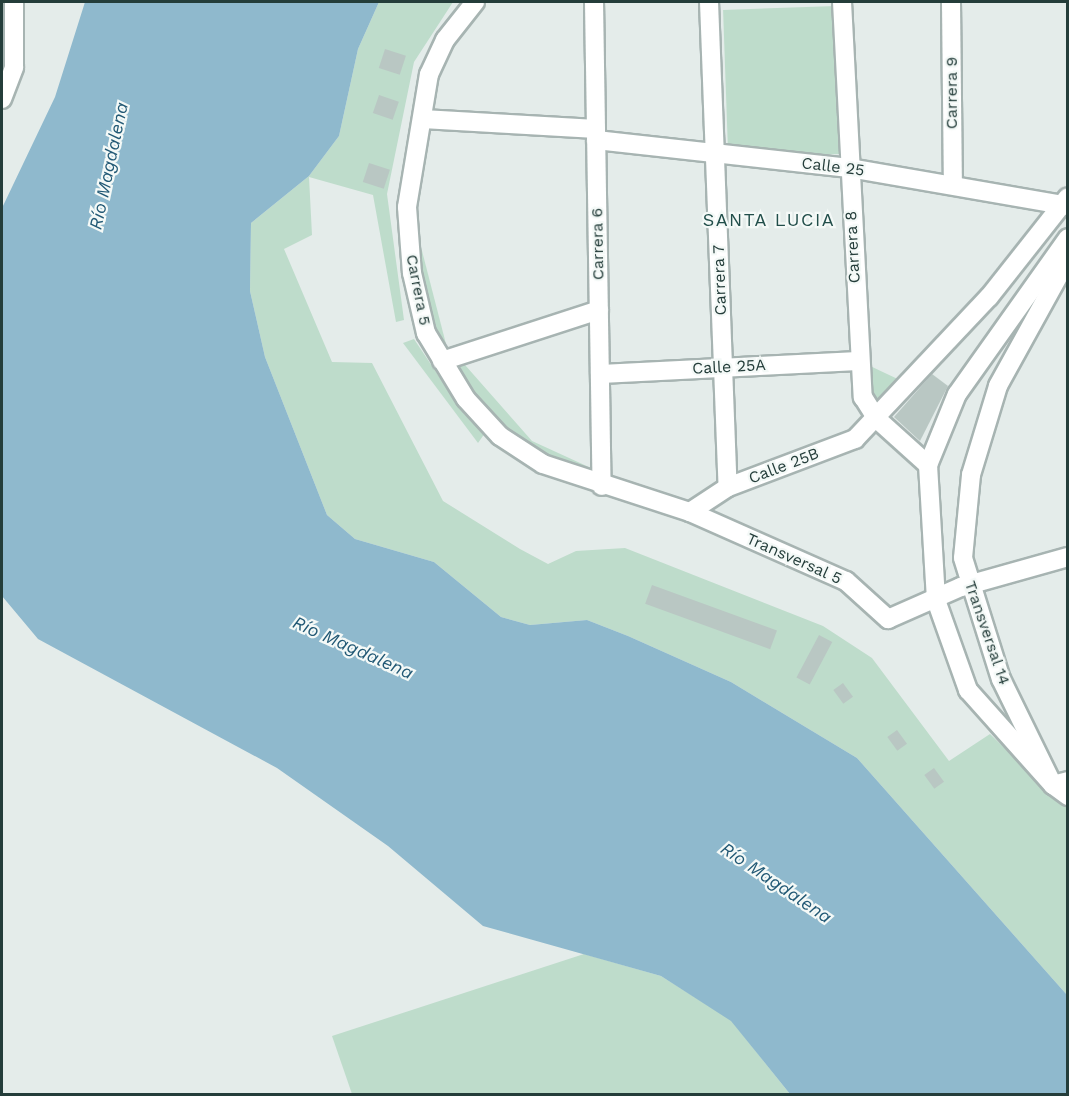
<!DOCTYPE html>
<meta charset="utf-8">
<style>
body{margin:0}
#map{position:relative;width:1069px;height:1096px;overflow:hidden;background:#e4ecea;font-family:"Work Sans",sans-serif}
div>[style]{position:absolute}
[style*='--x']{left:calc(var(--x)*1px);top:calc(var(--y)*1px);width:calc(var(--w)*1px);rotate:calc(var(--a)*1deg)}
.green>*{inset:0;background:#bedccb;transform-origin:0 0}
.water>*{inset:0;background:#8fb9cd}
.building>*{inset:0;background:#b9c7c3;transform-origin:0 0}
.roads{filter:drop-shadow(2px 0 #a7b4b2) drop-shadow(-2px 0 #a7b4b2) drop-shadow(0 2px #a7b4b2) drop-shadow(0 -2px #a7b4b2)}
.minor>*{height:18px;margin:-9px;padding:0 9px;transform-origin:9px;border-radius:9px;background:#fff}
span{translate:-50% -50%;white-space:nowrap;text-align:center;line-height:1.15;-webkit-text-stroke:4.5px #f4f9f7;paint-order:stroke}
.street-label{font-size:16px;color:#243d3a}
.water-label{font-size:18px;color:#225975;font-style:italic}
.neighbourhood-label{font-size:18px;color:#214e4a;letter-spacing:1.5px}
.frame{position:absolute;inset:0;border:3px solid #243d3a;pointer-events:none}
</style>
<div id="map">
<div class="green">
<i style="clip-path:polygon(379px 2px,453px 2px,414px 62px,387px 194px,404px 320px,396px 322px,373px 195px,309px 177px,312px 235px,284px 249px,332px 362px,372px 363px,443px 501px,520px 549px,548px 564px,576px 551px,625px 548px,823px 626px,872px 658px,949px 761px,990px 734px,1067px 808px,1067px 995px,857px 758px,731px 682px,628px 636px,587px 620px,530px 625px,501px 617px,434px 562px,355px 539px,327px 515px,265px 357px,250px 291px,251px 223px,309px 176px,339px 136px,358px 49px)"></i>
<i style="left:836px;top:6px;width:148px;height:113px;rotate:88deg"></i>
<i style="clip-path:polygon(400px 208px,412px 212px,446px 344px,434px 350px)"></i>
<i style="clip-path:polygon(414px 339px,464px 414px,485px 433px,478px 443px,403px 343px)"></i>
<i style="clip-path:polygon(458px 357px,532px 441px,591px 468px,589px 476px,545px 458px,504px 428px,445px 362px)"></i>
<i style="clip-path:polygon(868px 365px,904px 382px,883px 405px,868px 393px)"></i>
<i style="clip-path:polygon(584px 954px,661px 976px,731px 1020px,790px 1094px,352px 1094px,332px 1036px)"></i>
</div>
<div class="water">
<i style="clip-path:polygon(85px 2px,379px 2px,358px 49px,339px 136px,309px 176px,251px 223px,250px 291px,265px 357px,327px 515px,355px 539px,434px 562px,501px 617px,530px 625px,587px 620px,628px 636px,731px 682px,857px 758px,1067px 995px,1067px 1094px,790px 1094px,731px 1021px,661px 976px,483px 926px,388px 846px,277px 768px,38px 639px,2px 596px,2px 208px,55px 97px)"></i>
</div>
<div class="building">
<i style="left:385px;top:49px;width:22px;height:20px;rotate:18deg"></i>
<i style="left:379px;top:95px;width:21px;height:19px;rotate:19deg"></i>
<i style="left:369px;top:163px;width:22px;height:20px;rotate:18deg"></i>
<i style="clip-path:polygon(932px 374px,948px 386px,920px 441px,894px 417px)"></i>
<i style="left:652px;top:585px;width:133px;height:20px;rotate:20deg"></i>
<i style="left:819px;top:635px;width:15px;height:48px;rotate:28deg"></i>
<i style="left:843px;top:683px;width:17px;height:12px;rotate:54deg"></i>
<i style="left:897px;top:730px;width:17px;height:12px;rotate:54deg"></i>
<i style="left:934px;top:768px;width:17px;height:12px;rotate:54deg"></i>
</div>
<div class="roads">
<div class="minor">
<i style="--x:475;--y:2;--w:48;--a:128.3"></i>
<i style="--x:445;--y:40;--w:38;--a:115"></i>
<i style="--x:429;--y:74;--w:135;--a:99.4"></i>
<i style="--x:407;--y:207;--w:66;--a:85.7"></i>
<i style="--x:412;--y:273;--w:62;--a:76.9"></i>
<i style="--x:426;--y:333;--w:77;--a:58.8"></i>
<i style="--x:466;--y:399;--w:50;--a:47.4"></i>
<i style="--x:500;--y:436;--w:51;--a:33.1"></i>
<i style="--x:543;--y:464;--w:155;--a:18.1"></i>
<i style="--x:690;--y:512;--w:171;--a:23.9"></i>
<i style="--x:846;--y:581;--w:57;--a:42.1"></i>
<i style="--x:888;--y:619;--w:80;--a:-23.7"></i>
<i style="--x:961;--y:587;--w:111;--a:-15.7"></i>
<i style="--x:594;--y:2;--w:484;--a:89.1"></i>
<i style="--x:709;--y:2;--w:485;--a:87.8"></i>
<i style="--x:842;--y:2;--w:396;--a:87"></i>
<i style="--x:863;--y:397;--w:26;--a:58"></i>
<i style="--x:877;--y:419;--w:69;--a:42"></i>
<i style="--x:951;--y:2;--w:182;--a:89.4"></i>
<i style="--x:2;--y:99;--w:34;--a:-69"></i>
<i style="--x:14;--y:67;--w:65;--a:-90"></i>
<i style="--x:423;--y:119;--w:173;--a:3.3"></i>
<i style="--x:596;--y:140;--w:255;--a:6.3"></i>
<i style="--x:849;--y:168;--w:222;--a:9.8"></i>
<i style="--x:1068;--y:238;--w:191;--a:125.4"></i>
<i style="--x:957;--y:394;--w:77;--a:112.2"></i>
<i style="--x:928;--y:465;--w:135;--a:86.6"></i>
<i style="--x:936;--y:600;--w:96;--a:70.4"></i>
<i style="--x:968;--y:690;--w:127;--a:48.2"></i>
<i style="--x:1053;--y:785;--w:16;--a:-15"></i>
<i style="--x:1068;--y:259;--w:145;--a:118.9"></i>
<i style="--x:998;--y:386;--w:93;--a:106.9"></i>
<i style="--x:971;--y:475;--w:83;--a:95.5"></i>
<i style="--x:963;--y:558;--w:127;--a:72.6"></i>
<i style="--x:1001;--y:679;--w:118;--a:63.9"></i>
<i style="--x:1053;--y:785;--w:19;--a:36"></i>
<i style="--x:442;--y:361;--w:165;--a:-18"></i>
<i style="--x:600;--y:374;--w:259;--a:-2.9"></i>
<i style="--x:690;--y:512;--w:45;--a:-33.3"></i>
<i style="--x:728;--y:487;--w:136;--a:-20.7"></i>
<i style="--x:855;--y:439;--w:195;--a:-46.7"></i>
<i style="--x:989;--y:297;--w:127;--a:-51.7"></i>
</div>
</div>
<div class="street-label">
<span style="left:952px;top:93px;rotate:-90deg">Carrera 9</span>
<span style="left:833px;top:167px;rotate:7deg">Calle 25</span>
<span style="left:598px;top:244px;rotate:-91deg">Carrera 6</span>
<span style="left:853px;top:247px;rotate:-93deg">Carrera 8</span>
<span style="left:720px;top:280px;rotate:-92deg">Carrera 7</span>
<span style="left:418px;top:290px;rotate:79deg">Carrera 5</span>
<span style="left:729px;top:367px;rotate:-3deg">Calle 25A</span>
<span style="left:784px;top:466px;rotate:-21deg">Calle 25B</span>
<span style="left:794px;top:559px;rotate:24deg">Transversal 5</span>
<span style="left:987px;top:633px;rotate:71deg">Transversal 14</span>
</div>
<div class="water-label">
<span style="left:109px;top:166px;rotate:-78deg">Río Magdalena</span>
<span style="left:353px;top:648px;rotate:24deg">Río Magdalena</span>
<span style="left:776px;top:883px;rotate:34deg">Río Magdalena</span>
</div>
<div class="neighbourhood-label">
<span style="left:769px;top:220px">SANTA LUCIA</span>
</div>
<div class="frame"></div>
</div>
